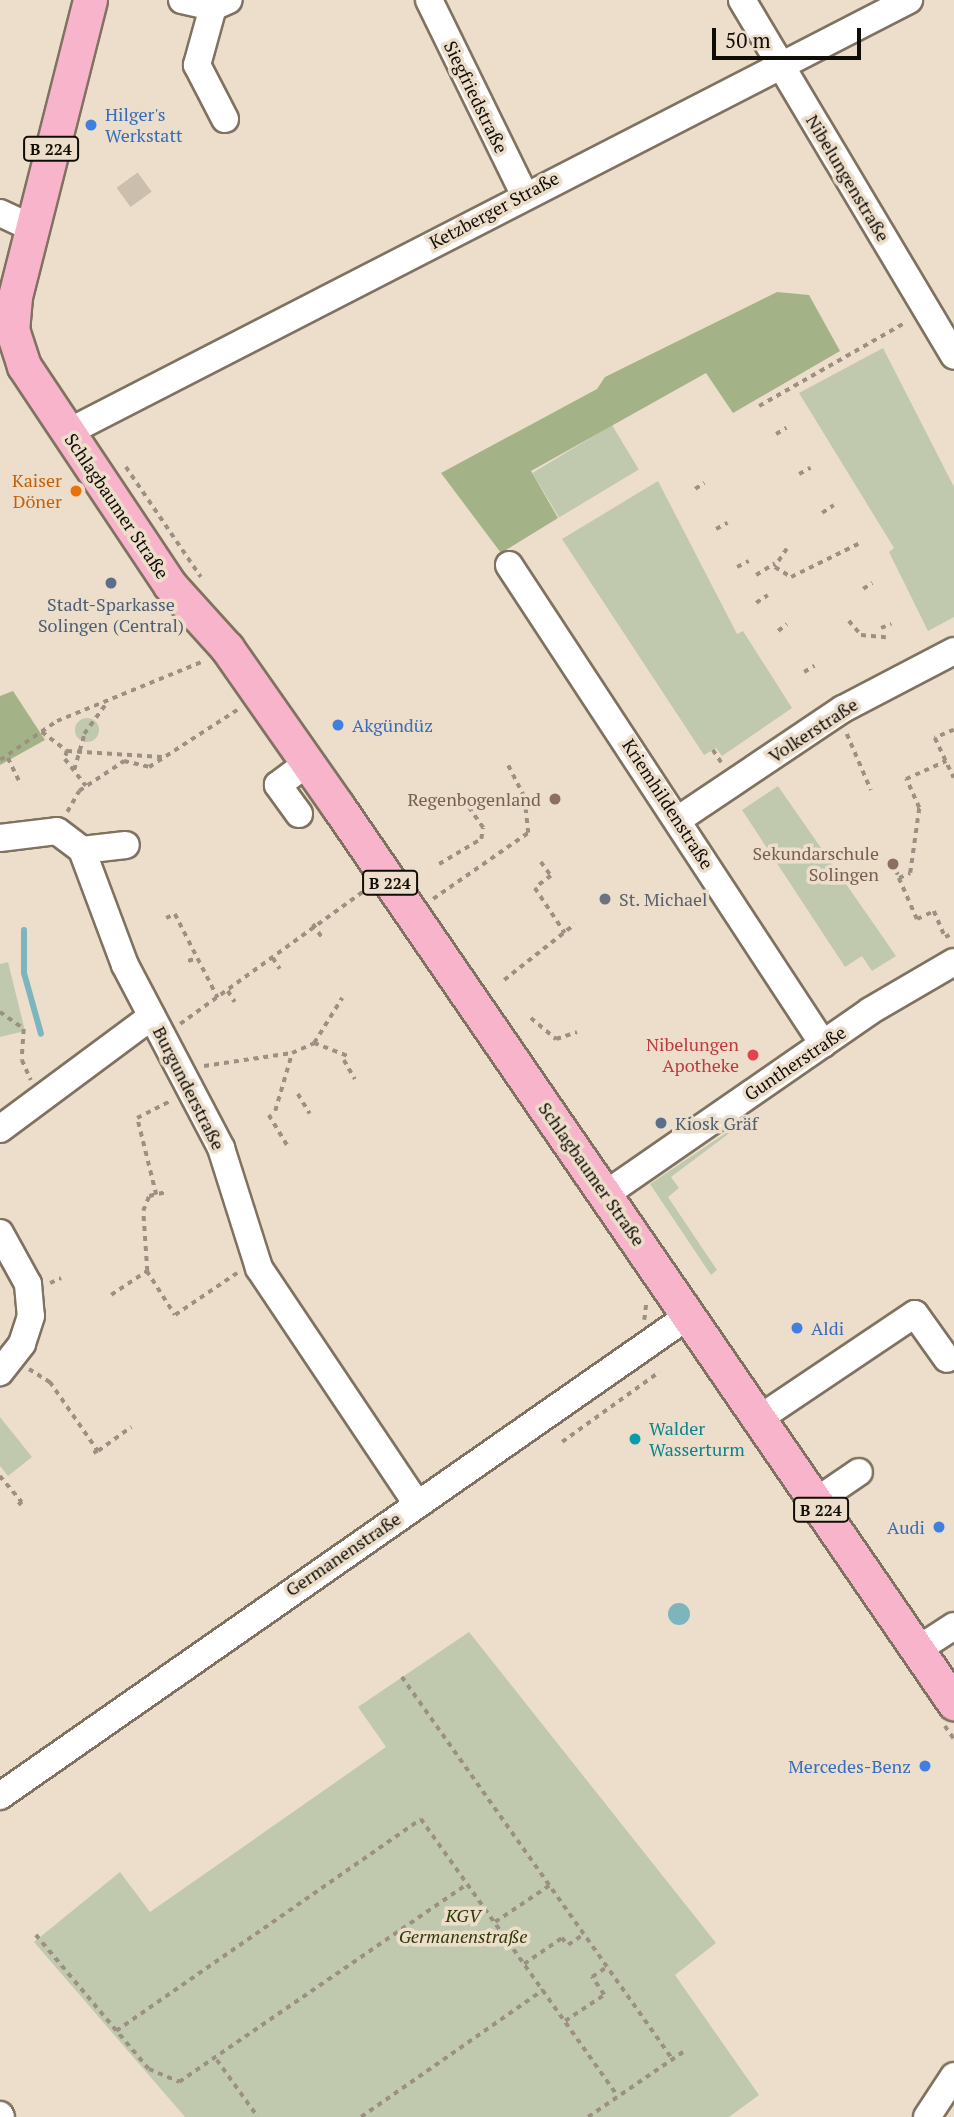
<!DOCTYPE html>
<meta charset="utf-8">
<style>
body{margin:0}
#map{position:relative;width:954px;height:2117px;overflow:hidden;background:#ecdeca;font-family:"PT Serif",serif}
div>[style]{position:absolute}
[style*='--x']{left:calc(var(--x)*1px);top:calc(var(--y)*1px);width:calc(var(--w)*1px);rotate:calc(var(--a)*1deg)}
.green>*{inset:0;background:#c0c9ae;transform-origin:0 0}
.round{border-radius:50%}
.forest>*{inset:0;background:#a4b287}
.water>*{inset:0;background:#7cb5bd}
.stream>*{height:6px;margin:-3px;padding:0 3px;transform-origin:3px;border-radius:3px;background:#7cb5bd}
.minor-tunnel>*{height:26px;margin-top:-13px;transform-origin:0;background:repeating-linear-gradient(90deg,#cbbead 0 26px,transparent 0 39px)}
.path>*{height:3.5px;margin-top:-1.75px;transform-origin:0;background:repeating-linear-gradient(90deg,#9b9082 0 5px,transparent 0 10px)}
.roads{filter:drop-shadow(2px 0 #7f7260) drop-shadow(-2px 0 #7f7260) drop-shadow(0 2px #7f7260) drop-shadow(0 -2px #7f7260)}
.minor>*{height:26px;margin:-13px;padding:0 13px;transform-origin:13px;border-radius:13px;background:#fff}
.major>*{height:33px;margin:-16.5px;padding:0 16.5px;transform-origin:16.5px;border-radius:16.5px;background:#f8b4ca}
.dots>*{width:19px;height:19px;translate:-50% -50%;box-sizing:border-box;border:4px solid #ecdeca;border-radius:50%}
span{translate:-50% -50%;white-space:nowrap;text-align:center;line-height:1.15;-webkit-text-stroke:7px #ecdeca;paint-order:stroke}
.shield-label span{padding:2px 5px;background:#ecdeca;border:2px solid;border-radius:5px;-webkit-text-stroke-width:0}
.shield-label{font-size:16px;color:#100c06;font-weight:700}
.street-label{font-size:18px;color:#100c06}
.shop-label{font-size:18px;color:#366cbe}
.left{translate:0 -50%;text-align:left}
.right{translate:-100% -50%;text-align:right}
.food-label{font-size:18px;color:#c56008}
.service-label{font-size:18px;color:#4e5e75}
.education-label{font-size:18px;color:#785e54}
.worship-label{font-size:18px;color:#5b616d}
.health-label{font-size:18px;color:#be3a42}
.culture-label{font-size:18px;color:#0d838f}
.park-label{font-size:18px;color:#2e3a08;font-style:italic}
.scale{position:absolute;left:712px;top:28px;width:149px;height:32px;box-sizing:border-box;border:4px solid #100c06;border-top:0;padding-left:9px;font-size:21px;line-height:24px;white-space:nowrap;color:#100c06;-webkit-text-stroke:5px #ecdeca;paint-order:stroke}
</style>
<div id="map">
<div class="green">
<i style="clip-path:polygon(883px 348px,954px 487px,954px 617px,928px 631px,889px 552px,894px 548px,799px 393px)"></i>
<i style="left:612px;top:425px;width:52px;height:93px;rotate:59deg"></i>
<i style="clip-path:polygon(658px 481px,737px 634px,743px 631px,792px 708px,722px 756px,716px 748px,704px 755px,562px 539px)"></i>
<i class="round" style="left:75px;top:718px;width:24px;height:24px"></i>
<i style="clip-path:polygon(778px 786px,896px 956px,872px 971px,862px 956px,845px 967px,742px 810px)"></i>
<i style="clip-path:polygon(8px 962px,25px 1031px,0 1037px,0 964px)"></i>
<i style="clip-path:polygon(760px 1110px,671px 1177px,679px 1188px,668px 1197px,717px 1270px,711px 1275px,650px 1184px)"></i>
<i style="clip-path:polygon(0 1417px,32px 1457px,8px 1476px,0 1466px)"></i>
<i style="clip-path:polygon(469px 1632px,716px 1943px,675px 1975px,759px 2095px,729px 2117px,185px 2117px,34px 1942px,120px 1872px,150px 1912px,386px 1747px,358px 1707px)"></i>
</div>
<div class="forest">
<i style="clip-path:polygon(777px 292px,809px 295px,840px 351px,733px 413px,706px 373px,531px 471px,558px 518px,501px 553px,441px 473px,597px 389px,605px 377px)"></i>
<i style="clip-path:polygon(13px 691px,45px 740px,0 765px,0 696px)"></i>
</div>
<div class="water">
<i class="round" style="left:668px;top:1603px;width:22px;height:22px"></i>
</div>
<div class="stream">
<i style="--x:24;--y:930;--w:43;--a:90"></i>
<i style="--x:24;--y:973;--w:63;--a:74.4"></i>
</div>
<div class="minor-tunnel">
<i style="--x:127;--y:180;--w:24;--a:54"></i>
</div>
<div class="path">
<i style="--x:759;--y:406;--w:169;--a:-29.7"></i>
<i style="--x:776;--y:434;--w:12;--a:-31"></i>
<i style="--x:126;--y:467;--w:133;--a:55.7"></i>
<i style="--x:799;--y:474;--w:13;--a:-29"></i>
<i style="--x:695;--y:489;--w:11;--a:-34"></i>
<i style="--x:822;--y:513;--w:14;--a:-34"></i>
<i style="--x:716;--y:529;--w:13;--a:-29"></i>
<i style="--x:787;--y:549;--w:22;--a:124"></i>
<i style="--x:775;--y:567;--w:19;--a:32"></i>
<i style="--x:791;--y:577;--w:75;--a:-26.2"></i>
<i style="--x:737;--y:567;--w:13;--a:-27"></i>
<i style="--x:756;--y:575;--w:22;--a:-32"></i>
<i style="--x:863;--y:589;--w:11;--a:-34"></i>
<i style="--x:756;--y:603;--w:14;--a:-34"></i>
<i style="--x:849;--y:621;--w:18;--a:49"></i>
<i style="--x:861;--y:635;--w:25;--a:5"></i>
<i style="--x:881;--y:628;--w:11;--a:-22"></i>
<i style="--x:778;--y:631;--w:11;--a:-38"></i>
<i style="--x:804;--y:672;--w:12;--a:-31"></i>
<i style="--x:954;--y:730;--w:21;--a:157"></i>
<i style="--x:935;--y:738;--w:44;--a:64.6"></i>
<i style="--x:42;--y:732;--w:31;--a:37"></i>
<i style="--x:67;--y:751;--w:8;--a:104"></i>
<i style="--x:65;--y:759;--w:34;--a:52"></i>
<i style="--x:847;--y:734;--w:61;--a:66.8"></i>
<i style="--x:713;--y:750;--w:18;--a:56"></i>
<i style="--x:67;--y:751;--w:95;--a:3.6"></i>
<i style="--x:8;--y:758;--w:30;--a:64"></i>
<i style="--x:0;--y:760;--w:69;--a:-34.4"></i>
<i style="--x:57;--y:721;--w:159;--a:-22.2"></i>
<i style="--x:74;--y:770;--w:37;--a:-74"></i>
<i style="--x:84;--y:734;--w:37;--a:-54"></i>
<i style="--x:67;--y:812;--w:24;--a:-60"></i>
<i style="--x:79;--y:791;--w:54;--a:-33.7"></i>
<i style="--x:124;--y:761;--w:26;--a:13"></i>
<i style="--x:149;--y:767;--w:105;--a:-32.9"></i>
<i style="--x:541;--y:862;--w:17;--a:54"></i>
<i style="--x:551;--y:876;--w:20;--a:143"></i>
<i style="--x:535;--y:888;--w:54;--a:56.3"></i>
<i style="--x:439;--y:864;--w:49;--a:-30.8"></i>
<i style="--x:481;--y:839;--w:11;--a:-80"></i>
<i style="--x:483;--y:828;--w:32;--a:-125"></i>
<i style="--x:465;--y:802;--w:13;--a:-29"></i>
<i style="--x:896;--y:870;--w:9;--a:69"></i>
<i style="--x:899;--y:878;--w:12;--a:-24"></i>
<i style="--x:910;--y:873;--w:66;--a:-82.1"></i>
<i style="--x:919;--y:808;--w:32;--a:-114"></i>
<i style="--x:906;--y:779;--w:44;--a:-24.2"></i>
<i style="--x:899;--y:878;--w:45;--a:66.3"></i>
<i style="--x:917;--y:919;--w:19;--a:-25"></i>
<i style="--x:934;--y:911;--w:28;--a:67"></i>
<i style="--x:945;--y:937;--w:10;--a:-24"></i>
<i style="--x:433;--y:899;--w:116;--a:-34.8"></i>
<i style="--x:528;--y:833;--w:36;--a:-96"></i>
<i style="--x:524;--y:797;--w:38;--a:-117"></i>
<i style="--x:166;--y:918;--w:10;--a:-24"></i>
<i style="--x:175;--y:914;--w:94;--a:62.9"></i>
<i style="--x:313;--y:924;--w:18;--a:56"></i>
<i style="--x:273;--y:958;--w:13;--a:58"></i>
<i style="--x:188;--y:961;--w:9;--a:-18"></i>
<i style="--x:504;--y:980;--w:90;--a:-38.3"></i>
<i style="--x:228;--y:991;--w:13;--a:58"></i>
<i style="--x:0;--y:1012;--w:29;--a:35"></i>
<i style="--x:24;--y:1029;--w:31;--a:94"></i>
<i style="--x:22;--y:1060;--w:22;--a:66"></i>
<i style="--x:531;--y:1018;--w:33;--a:40"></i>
<i style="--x:556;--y:1039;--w:22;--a:-18"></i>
<i style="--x:180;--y:1024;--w:228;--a:-35.9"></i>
<i style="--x:314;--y:1043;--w:36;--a:21"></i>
<i style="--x:344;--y:1060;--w:22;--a:60"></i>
<i style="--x:204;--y:1066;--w:89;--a:-8.4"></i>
<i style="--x:292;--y:1053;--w:24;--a:-24"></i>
<i style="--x:314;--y:1043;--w:53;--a:-58.1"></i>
<i style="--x:298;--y:1094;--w:23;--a:59"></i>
<i style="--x:275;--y:1111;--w:60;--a:-73.7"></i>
<i style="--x:269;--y:1115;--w:35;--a:59"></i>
<i style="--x:156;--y:1195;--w:79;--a:-103.9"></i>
<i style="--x:137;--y:1118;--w:39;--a:-27"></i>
<i style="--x:147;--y:1271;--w:52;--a:57.5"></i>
<i style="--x:175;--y:1315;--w:75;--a:-34.1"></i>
<i style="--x:50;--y:1283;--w:12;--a:-24"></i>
<i style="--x:111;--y:1295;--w:43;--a:-33.7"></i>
<i style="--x:147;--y:1271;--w:60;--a:-93.8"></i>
<i style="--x:143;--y:1211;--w:16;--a:-68"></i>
<i style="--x:149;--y:1196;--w:18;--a:-13"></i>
<i style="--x:644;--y:1320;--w:16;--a:-83"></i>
<i style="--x:29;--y:1369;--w:25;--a:32"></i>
<i style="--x:50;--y:1382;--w:84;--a:55.2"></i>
<i style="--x:98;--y:1451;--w:7;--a:153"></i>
<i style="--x:562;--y:1442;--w:120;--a:-35.8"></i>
<i style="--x:98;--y:1451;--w:41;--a:-36"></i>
<i style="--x:0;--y:1476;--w:34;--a:50"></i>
<i style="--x:22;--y:1502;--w:7;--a:135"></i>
<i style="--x:402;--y:1677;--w:467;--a:54.7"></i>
<i style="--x:945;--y:1726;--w:16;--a:55"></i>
<i style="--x:495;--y:1922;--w:66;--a:-33.9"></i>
<i style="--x:36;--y:1935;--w:175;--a:49.9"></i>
<i style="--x:149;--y:2069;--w:33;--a:23"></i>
<i style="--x:179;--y:2082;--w:349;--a:-34.5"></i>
<i style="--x:524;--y:1964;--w:46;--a:-34.4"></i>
<i style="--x:562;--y:1938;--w:9;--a:49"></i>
<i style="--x:568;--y:1945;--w:19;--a:-35"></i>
<i style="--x:565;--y:2021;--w:47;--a:-33.7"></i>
<i style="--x:604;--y:1995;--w:22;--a:-124"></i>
<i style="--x:592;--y:1977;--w:18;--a:-34"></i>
<i style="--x:116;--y:2031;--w:371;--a:-34.8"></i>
<i style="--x:421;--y:1819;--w:340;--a:54.6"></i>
<i style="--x:217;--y:2060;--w:70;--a:54.3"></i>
<i style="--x:361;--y:2117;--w:222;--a:-34.9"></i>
<i style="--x:588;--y:2117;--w:119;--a:-34.4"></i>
</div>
<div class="roads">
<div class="minor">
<i style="--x:182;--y:0;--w:32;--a:13"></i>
<i style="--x:429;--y:0;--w:216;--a:63.9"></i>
<i style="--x:742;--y:0;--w:414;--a:59.2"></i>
<i style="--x:225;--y:119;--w:61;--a:-117.4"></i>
<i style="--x:197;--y:65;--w:60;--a:-74.6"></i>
<i style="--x:213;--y:7;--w:17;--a:-24"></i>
<i style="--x:0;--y:213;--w:35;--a:25"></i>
<i style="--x:82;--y:425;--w:930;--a:-27.2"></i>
<i style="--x:509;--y:565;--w:573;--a:56.75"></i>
<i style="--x:299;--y:814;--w:36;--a:-126"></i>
<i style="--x:278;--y:785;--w:36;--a:-37"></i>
<i style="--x:679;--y:819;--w:197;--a:-33.9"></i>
<i style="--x:843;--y:709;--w:125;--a:-27.6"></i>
<i style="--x:0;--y:838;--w:57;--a:-7"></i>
<i style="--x:57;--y:831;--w:31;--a:37"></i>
<i style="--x:82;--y:850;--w:123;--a:69.5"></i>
<i style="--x:125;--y:965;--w:207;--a:62.3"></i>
<i style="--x:221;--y:1148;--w:126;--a:72.4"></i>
<i style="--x:259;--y:1268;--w:284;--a:56.2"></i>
<i style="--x:82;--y:850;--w:44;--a:-6.5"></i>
<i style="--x:0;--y:1129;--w:189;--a:-36.6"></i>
<i style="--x:606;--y:1194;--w:321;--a:-34.7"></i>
<i style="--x:870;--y:1011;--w:97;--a:-30.3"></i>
<i style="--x:0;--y:1233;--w:58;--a:61.2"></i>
<i style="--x:28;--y:1284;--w:32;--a:85"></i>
<i style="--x:31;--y:1316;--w:29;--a:108"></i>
<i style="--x:22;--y:1344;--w:36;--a:128"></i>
<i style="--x:757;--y:1420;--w:190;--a:-33.9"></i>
<i style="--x:915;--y:1314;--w:55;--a:54.6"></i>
<i style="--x:815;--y:1502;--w:53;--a:-34.3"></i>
<i style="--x:917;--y:1650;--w:44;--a:-33"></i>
<i style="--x:0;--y:1796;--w:839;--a:-34.9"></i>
<i style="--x:0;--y:2115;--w:2;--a:63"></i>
<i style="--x:927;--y:2117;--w:49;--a:-56.6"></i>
</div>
<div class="major">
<i style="--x:90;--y:0;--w:306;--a:104.2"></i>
<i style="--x:15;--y:297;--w:32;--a:95"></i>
<i style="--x:12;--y:329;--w:39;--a:72"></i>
<i style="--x:24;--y:366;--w:263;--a:56.3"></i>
<i style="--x:170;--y:585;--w:85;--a:47.9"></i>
<i style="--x:227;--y:648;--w:192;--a:55"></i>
<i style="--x:337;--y:805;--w:1090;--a:55.51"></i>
</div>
</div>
<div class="dots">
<i style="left:91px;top:125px;background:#3f7fe0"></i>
<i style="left:76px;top:491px;background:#e8710a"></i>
<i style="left:111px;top:583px;background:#5c6f8a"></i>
<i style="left:338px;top:725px;background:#3f7fe0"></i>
<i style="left:555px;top:799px;background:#8d6e63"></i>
<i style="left:893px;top:864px;background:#8d6e63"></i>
<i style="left:605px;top:899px;background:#6b7280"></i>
<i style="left:753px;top:1055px;background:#e0444e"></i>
<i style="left:661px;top:1123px;background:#5c6f8a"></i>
<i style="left:797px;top:1328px;background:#3f7fe0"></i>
<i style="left:635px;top:1439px;background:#0f9aa8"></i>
<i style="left:939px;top:1527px;background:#3f7fe0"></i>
<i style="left:925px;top:1766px;background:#3f7fe0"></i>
</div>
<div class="shield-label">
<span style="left:51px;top:149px">B 224</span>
<span style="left:390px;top:883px">B 224</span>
<span style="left:821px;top:1510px">B 224</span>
</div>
<div class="street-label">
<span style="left:476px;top:97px;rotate:64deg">Siegfriedstraße</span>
<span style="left:848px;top:178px;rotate:59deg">Nibelungenstraße</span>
<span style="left:494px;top:210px;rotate:-28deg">Ketzberger Straße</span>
<span style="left:117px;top:506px;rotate:56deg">Schlagbaumer Straße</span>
<span style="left:813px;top:730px;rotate:-33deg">Volkerstraße</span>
<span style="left:668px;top:804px;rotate:57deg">Kriemhildenstraße</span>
<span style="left:795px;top:1063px;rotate:-34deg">Guntherstraße</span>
<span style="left:189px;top:1088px;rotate:63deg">Burgunderstraße</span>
<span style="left:592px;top:1174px;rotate:55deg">Schlagbaumer Straße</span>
<span style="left:343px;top:1554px;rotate:-34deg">Germanenstraße</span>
</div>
<div class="shop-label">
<span class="left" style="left:105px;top:125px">Hilger's<br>Werkstatt</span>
<span class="left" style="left:352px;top:725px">Akgündüz</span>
<span class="left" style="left:811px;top:1328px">Aldi</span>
<span class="right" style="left:925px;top:1527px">Audi</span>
<span class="right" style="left:911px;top:1766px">Mercedes-Benz</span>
</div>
<div class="food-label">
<span class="right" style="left:62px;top:491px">Kaiser<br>Döner</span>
</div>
<div class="service-label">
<span style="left:111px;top:615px">Stadt-Sparkasse<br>Solingen (Central)</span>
<span class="left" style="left:675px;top:1123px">Kiosk Gräf</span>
</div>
<div class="education-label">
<span class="right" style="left:541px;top:799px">Regenbogenland</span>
<span class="right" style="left:879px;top:864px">Sekundarschule<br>Solingen</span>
</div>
<div class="worship-label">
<span class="left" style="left:619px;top:899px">St. Michael</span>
</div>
<div class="health-label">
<span class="right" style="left:739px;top:1055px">Nibelungen<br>Apotheke</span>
</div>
<div class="culture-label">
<span class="left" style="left:649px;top:1439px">Walder<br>Wasserturm</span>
</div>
<div class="park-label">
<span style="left:463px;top:1926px">KGV<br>Germanenstraße</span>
</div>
<div class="scale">50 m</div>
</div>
